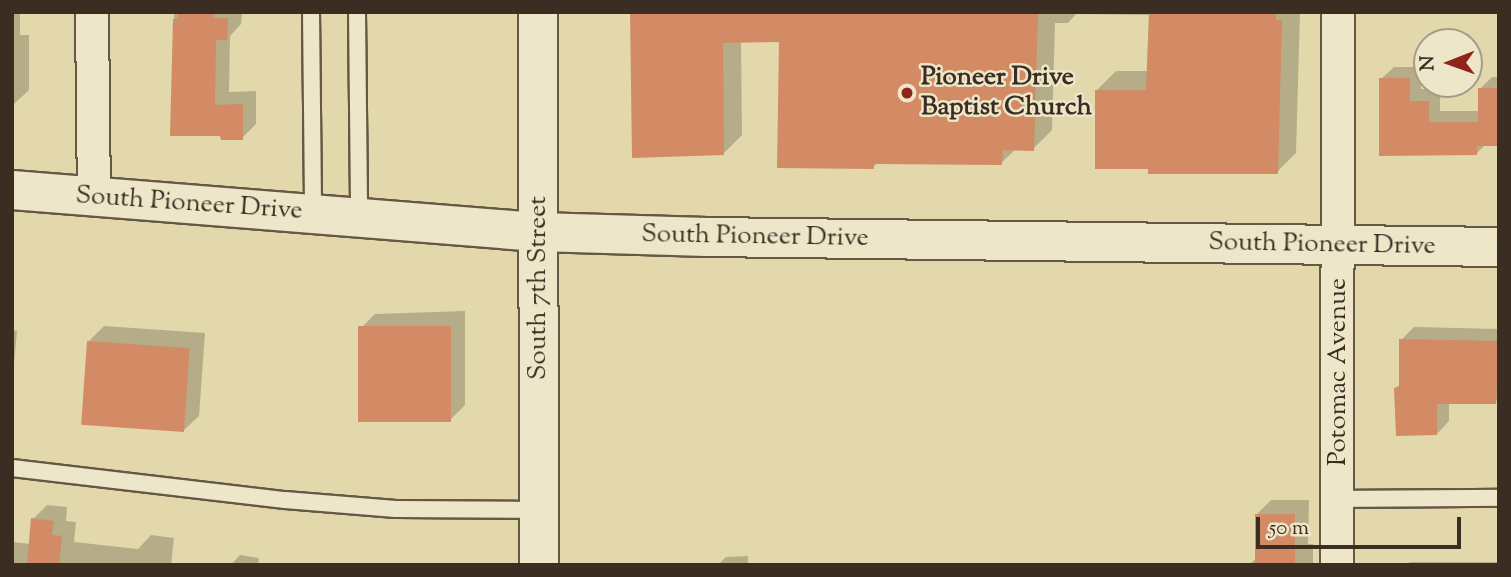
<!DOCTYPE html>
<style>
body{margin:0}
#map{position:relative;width:1511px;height:577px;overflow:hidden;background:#e3d8ab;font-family:"Sorts Mill Goudy",serif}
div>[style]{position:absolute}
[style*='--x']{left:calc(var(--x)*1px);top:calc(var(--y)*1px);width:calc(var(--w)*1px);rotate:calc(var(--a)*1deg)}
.shadow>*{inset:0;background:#0003;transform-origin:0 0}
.building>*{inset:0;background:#d28b64;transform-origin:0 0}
.roads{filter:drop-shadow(2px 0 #665845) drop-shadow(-2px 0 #665845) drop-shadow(0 2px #665845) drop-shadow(0 -2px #665845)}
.lane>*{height:16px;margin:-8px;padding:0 8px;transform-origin:8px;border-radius:8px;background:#ede6c8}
.street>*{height:32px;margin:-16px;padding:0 16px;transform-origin:16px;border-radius:16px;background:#ede6c8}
.secondary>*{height:38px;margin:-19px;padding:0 19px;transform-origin:19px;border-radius:19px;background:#ede6c8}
.dots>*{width:19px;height:19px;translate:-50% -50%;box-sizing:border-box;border:4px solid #ede6c8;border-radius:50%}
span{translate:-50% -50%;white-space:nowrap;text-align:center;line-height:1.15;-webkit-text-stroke:5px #ede6c8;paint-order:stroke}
.poi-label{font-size:26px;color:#3c2d23;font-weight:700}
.left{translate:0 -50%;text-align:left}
.street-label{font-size:26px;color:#3c2d23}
.frame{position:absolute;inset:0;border:14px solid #3c2d23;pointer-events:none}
.north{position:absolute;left:1413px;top:28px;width:70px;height:70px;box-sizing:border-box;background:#ede6c8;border:2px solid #a69c86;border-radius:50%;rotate:269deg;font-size:19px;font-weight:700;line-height:28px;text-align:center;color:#3c2d23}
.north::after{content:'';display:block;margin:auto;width:24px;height:32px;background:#8f2418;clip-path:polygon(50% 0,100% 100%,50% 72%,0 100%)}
.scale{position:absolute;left:1256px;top:517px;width:205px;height:32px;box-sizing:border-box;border:4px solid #3c2d23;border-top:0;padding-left:9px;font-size:21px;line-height:24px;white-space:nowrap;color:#3c2d23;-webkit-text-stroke:5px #ede6c8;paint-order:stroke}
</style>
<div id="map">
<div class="shadow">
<i style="clip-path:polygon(12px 12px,20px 12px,20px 35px,29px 35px,29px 90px,13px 105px)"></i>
<i style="clip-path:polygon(174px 12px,242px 12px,241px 24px,230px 36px,229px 92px,256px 91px,256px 124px,242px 138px,222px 135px,172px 135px)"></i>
<i style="clip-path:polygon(632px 12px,1300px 12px,1296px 153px,1277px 172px,1149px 167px,1097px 90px,1116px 71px,1148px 71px,1151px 15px,1076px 14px,1068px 23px,1055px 23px,1052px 130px,1033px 149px,1016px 149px,1001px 163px,879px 162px,873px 167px,781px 41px,741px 41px,742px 135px,723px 154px)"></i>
<i style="clip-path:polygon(1394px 67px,1421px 67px,1421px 89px,1440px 89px,1440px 111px,1480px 111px,1480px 89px,1492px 77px,1499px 77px,1499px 144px,1486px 144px,1477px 153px,1381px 154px,1381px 79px)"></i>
<i style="clip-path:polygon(465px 311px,465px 405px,450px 420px,360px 329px,375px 314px)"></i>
<i style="clip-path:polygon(104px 326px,205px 333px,199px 416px,183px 431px,89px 341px)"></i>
<i style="clip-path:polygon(1414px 327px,1499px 329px,1499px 398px,1495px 402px,1449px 402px,1449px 421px,1437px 434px,1396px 388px,1401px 383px,1401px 340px)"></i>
<i style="clip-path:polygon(12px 330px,17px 331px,12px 386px)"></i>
<i style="clip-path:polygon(1271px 500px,1309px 500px,1308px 544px,1313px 544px,1313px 565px,1248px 565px,1255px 560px,1257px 514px)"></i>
<i style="clip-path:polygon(47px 505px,67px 507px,66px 521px,76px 522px,74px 542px,138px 549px,151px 535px,174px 538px,171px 565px,12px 565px,12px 542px,31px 544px,33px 519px)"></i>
<i style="clip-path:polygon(240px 555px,259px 558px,258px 565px,231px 565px)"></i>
<i style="clip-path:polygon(748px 556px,748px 565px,718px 565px,726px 557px)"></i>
<i style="left:1409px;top:562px;width:90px;height:4px"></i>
</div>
<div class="building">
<i style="clip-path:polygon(178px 12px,213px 12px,213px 18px,228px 18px,227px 40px,216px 40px,215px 105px,243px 104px,243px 140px,221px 140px,220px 136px,170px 136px,173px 19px,178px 19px)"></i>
<i style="clip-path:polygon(630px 12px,1038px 12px,1034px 151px,1003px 150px,1002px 165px,874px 164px,874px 169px,777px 168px,779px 42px,723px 43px,724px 155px,632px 158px)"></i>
<i style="clip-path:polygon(1149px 12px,1276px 12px,1276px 20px,1282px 20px,1278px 174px,1148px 174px,1148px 169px,1095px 169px,1095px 90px,1146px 90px)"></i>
<i style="clip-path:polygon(1379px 78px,1410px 78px,1410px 101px,1429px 101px,1429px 122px,1478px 122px,1478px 88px,1499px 88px,1499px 146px,1477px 146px,1477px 155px,1379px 156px)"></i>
<i style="left:451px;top:326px;width:96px;height:93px;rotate:90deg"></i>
<i style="clip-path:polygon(1399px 339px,1499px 341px,1496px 404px,1437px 404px,1437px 435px,1396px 436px,1394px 388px,1399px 387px)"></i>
<i style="left:87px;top:341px;width:103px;height:84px;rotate:4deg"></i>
<i style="left:1255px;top:514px;width:40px;height:51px"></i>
<i style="clip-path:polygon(31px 518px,54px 521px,52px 535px,62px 536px,59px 565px,27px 565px)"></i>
</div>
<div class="roads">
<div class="lane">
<i style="--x:311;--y:12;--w:202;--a:89.4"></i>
<i style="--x:357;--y:12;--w:205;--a:89.4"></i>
<i style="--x:12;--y:468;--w:275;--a:6.7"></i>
<i style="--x:285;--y:500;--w:111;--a:4.6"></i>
<i style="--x:396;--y:509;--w:143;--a:0.4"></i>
<i style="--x:1338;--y:499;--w:161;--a:-0.4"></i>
</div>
<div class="street">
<i style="--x:92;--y:12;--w:185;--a:89.4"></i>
<i style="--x:1337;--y:565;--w:553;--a:-89.9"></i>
</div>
<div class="secondary">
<i style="--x:538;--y:12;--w:553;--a:89.9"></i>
<i style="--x:12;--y:190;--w:528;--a:4.57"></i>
<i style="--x:538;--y:232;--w:169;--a:1.7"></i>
<i style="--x:707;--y:237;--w:792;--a:0.72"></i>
</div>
</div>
<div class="dots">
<i style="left:907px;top:93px;background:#8f2418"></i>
</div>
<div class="poi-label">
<span class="left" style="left:921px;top:93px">Pioneer Drive<br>Baptist Church</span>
</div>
<div class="street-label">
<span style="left:189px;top:204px;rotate:4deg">South Pioneer Drive</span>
<span style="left:755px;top:237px;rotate:1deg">South Pioneer Drive</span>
<span style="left:1322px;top:245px;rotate:1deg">South Pioneer Drive</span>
<span style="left:539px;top:288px;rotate:-90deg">South 7th Street</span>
<span style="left:1339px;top:372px;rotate:-90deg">Potomac Avenue</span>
</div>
<div class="frame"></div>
<div class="north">N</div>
<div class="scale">50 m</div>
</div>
